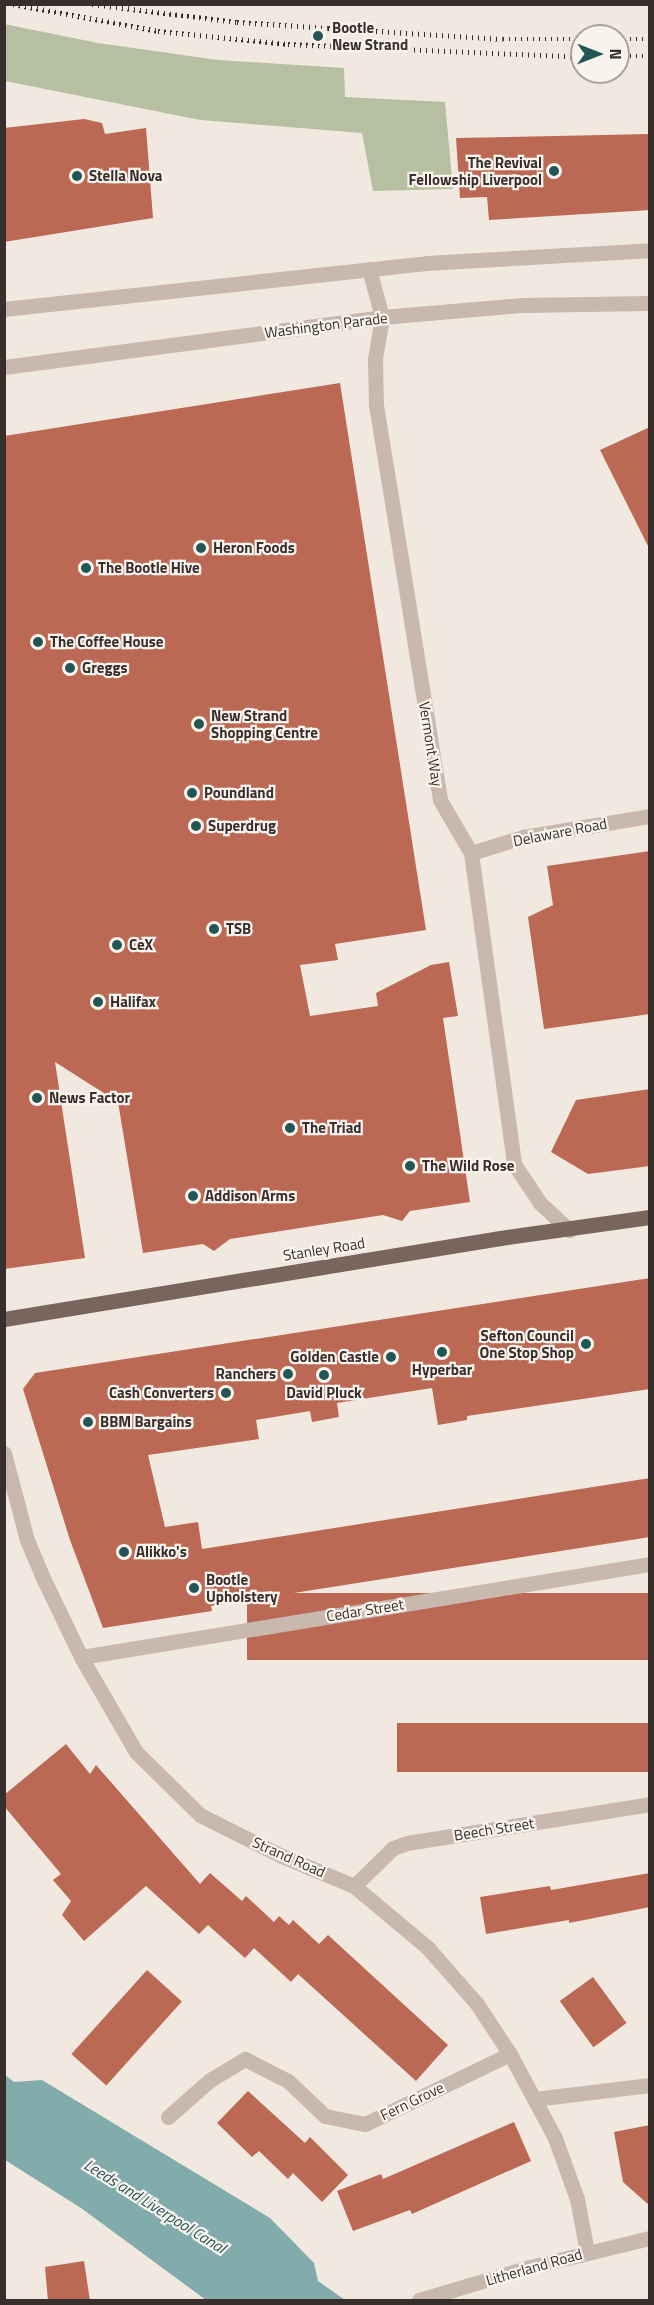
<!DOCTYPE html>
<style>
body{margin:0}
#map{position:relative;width:654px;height:2305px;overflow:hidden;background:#f1e9e0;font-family:"Titillium Web",sans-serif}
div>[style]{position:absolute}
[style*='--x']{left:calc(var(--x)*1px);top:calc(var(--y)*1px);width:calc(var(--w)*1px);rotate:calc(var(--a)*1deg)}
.green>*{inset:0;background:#b7bfa1}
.water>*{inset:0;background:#82acac}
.building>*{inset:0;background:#bb6954;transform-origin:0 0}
.minor>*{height:15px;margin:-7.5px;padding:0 7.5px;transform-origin:7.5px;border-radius:7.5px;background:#c9b8ad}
.major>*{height:15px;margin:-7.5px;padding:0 7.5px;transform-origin:7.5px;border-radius:7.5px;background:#78655e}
.rail>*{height:4.5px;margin-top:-2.25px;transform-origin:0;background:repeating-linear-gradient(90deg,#382e2b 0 1.5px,transparent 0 6px)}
.dots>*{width:16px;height:16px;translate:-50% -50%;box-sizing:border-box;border:3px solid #f9f3ed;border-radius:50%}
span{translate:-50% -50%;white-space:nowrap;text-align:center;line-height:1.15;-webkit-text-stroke:4.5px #f9f3ed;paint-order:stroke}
.poi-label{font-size:15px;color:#382e2b;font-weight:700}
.left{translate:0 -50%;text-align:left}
.right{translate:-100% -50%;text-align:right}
.street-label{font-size:15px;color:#382e2b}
.water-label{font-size:16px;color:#245556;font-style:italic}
.frame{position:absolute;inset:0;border:6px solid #382e2b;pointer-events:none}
.north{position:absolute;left:570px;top:24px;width:60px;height:60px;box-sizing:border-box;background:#f9f3ed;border:2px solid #aca49f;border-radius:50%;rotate:90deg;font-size:16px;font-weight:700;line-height:24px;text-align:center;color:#382e2b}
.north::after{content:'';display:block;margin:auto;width:21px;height:27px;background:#245556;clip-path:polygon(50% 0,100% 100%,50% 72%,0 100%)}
</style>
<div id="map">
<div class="green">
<i style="clip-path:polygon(4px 24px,98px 43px,218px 60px,344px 68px,345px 97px,445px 102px,453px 189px,373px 191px,362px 133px,200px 120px,5px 81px)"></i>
</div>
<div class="water">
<i style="clip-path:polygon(5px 2075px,14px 2082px,42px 2080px,270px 2218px,314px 2263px,318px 2281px,345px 2300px,206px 2300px,81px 2208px,5px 2160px)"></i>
</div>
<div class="building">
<i style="clip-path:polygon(84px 119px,102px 123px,105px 134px,146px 128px,153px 218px,4px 242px,4px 128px)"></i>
<i style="clip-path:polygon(650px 134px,650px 210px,489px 220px,487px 197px,460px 198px,456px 138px)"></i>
<i style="clip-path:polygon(340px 383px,426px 930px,335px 944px,338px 960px,300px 965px,310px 1016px,378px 1006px,376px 993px,431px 965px,449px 962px,458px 1016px,443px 1018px,470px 1202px,410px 1211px,402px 1221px,383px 1215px,230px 1239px,214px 1251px,203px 1244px,143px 1253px,118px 1102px,55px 1062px,85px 1258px,4px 1269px,4px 436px)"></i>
<i style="clip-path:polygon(650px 427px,650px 550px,600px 450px)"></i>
<i style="clip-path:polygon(650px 851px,650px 1014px,544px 1029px,528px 917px,553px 905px,547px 866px)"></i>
<i style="clip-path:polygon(650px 1089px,650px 1166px,588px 1174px,551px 1152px,576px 1100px)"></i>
<i style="clip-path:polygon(650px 1278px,650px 1389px,467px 1416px,467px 1420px,438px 1425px,432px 1388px,337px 1403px,339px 1417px,312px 1422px,310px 1411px,256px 1420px,259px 1439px,148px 1455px,165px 1527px,198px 1522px,202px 1549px,650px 1478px,650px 1537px,211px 1606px,212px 1611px,103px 1628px,70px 1540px,23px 1389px,35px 1373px)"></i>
<i style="left:650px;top:1593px;width:67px;height:403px;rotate:90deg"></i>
<i style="left:650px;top:1723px;width:49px;height:253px;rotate:90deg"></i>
<i style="clip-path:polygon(66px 1744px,90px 1774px,96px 1765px,200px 1884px,210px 1873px,242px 1901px,246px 1896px,274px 1922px,279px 1916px,289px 1925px,293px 1920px,319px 1944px,328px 1935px,448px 2045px,416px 2081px,298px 1974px,291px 1982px,254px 1948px,245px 1958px,208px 1925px,199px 1934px,146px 1886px,84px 1941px,62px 1915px,71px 1901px,53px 1880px,61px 1874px,4px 1806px,4px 1795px)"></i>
<i style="clip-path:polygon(650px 1873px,650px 1907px,569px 1923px,569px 1920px,486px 1934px,480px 1897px,550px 1886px,551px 1890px)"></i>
<i style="left:147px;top:1970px;width:47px;height:113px;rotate:42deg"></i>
<i style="left:593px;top:1977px;width:57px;height:41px;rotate:54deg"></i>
<i style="clip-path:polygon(248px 2091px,305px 2143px,310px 2137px,348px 2175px,322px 2202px,293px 2173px,288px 2179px,259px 2151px,252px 2157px,217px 2123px)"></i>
<i style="clip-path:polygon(514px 2122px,531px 2161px,412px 2214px,410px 2210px,353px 2231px,337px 2191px,381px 2174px,383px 2179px)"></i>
<i style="clip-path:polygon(650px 2125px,650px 2206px,623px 2182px,614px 2132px)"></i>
<i style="clip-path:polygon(84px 2261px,90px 2301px,48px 2301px,45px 2267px)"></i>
</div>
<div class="minor">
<i style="--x:369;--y:269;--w:50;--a:74.8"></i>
<i style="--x:382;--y:317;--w:43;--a:99.5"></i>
<i style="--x:375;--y:359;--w:46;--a:88.8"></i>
<i style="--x:376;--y:405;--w:68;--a:80.7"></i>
<i style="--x:387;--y:472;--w:332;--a:80.8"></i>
<i style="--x:440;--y:800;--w:61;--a:59.7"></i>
<i style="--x:471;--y:853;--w:314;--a:82.1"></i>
<i style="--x:514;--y:1164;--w:47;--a:56.3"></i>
<i style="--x:540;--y:1203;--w:40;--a:43"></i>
<i style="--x:4;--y:309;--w:425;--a:-6.2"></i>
<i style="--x:427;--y:263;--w:223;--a:-3.3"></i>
<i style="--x:4;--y:367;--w:381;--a:-7.5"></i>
<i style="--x:382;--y:317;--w:142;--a:-4.9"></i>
<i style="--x:523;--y:305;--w:127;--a:-0.9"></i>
<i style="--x:471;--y:853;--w:54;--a:-17.1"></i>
<i style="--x:523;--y:837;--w:129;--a:-9.4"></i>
<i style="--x:4;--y:1453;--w:90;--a:75.2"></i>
<i style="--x:27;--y:1540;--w:43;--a:67"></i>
<i style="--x:44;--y:1580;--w:85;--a:64.3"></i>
<i style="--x:81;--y:1657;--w:110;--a:59.9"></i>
<i style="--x:136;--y:1752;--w:90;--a:44.5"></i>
<i style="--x:200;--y:1815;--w:92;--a:26.6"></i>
<i style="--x:282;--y:1856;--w:78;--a:22.6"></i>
<i style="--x:354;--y:1886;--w:95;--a:39.9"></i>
<i style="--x:427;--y:1947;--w:76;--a:48.7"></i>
<i style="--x:477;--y:2004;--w:60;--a:56.6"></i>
<i style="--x:510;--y:2054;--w:95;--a:61.8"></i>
<i style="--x:555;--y:2138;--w:65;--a:70.2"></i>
<i style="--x:577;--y:2199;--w:54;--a:79.3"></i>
<i style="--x:81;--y:1657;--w:577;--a:-9.28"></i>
<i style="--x:354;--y:1886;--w:54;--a:-44.3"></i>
<i style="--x:393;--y:1848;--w:15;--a:-20"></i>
<i style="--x:407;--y:1843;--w:246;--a:-9.1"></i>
<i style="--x:534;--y:2099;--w:117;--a:-6.9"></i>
<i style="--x:168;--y:2117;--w:56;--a:-41.4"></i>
<i style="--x:210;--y:2080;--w:41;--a:-31"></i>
<i style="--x:245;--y:2059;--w:48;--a:27.1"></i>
<i style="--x:288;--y:2081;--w:51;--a:43.4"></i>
<i style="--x:325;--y:2116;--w:41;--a:11.3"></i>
<i style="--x:365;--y:2124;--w:161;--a:-25.8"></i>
<i style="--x:419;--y:2300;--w:116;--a:-16.6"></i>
<i style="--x:530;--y:2267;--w:123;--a:-13.6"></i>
</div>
<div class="major">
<i style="--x:4;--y:1319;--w:503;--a:-9.27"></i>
<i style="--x:500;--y:1238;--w:151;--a:-8"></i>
</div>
<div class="rail">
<i style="--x:13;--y:4;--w:147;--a:10.5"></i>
<i style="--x:158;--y:31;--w:131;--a:5.7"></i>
<i style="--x:288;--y:44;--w:294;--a:2.5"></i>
<i style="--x:92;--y:4;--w:146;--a:7.1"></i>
<i style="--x:237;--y:22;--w:91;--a:3.8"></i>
<i style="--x:328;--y:28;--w:175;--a:3.6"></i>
<i style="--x:503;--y:39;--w:79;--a:0"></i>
<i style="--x:618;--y:39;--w:32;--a:0"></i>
<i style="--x:618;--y:56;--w:32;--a:0"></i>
</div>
<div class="dots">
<i style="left:318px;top:36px;background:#245556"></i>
<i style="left:554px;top:171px;background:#245556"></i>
<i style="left:77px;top:176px;background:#245556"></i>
<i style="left:201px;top:548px;background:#245556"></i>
<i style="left:86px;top:568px;background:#245556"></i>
<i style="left:38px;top:642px;background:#245556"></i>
<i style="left:70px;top:668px;background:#245556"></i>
<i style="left:199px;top:724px;background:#245556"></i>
<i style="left:192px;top:793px;background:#245556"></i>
<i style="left:196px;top:826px;background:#245556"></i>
<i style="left:214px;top:929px;background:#245556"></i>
<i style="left:117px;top:945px;background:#245556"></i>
<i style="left:98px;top:1002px;background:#245556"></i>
<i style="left:37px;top:1098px;background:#245556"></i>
<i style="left:290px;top:1128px;background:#245556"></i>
<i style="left:410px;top:1166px;background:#245556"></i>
<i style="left:193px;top:1196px;background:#245556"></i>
<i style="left:586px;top:1344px;background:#245556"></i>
<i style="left:442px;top:1352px;background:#245556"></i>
<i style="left:391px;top:1357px;background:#245556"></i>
<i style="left:288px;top:1374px;background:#245556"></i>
<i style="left:324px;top:1375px;background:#245556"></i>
<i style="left:226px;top:1393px;background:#245556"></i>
<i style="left:88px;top:1422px;background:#245556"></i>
<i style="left:124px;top:1552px;background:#245556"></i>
<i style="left:194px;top:1588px;background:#245556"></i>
</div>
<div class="poi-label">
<span class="left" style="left:332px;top:36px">Bootle<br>New Strand</span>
<span class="right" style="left:542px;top:171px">The Revival<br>Fellowship Liverpool</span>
<span class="left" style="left:89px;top:176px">Stella Nova</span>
<span class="left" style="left:213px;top:548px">Heron Foods</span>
<span class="left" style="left:98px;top:568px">The Bootle Hive</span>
<span class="left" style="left:50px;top:642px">The Coffee House</span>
<span class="left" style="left:82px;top:668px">Greggs</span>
<span class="left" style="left:211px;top:724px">New Strand<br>Shopping Centre</span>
<span class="left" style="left:204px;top:793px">Poundland</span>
<span class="left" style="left:208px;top:826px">Superdrug</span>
<span class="left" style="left:226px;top:929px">TSB</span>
<span class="left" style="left:129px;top:945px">CeX</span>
<span class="left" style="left:110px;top:1002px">Halifax</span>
<span class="left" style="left:49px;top:1098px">News Factor</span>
<span class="left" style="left:302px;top:1128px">The Triad</span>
<span class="left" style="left:422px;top:1166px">The Wild Rose</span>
<span class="left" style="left:205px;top:1196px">Addison Arms</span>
<span class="right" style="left:574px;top:1344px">Sefton Council<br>One Stop Shop</span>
<span class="right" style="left:379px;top:1357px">Golden Castle</span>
<span style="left:442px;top:1370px">Hyperbar</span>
<span class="right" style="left:276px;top:1374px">Ranchers</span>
<span class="right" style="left:214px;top:1393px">Cash Converters</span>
<span style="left:324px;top:1393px">David Pluck</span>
<span class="left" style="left:100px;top:1422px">BBM Bargains</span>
<span class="left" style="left:136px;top:1552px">Alikko's</span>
<span class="left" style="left:206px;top:1588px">Bootle<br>Upholstery</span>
</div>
<div class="street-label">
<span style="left:326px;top:325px;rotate:-7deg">Washington Parade</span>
<span style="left:431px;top:744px;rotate:81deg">Vermont Way</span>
<span style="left:560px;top:832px;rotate:-11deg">Delaware Road</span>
<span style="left:324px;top:1249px;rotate:-9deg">Stanley Road</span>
<span style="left:365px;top:1610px;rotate:-9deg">Cedar Street</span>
<span style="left:494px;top:1829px;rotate:-9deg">Beech Street</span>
<span style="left:289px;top:1857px;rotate:24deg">Strand Road</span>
<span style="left:412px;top:2101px;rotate:-26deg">Fern Grove</span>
<span style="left:534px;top:2267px;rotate:-16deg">Litherland Road</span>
</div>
<div class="water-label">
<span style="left:155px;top:2206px;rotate:32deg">Leeds and Liverpool Canal</span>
</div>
<div class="frame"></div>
<div class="north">N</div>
</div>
